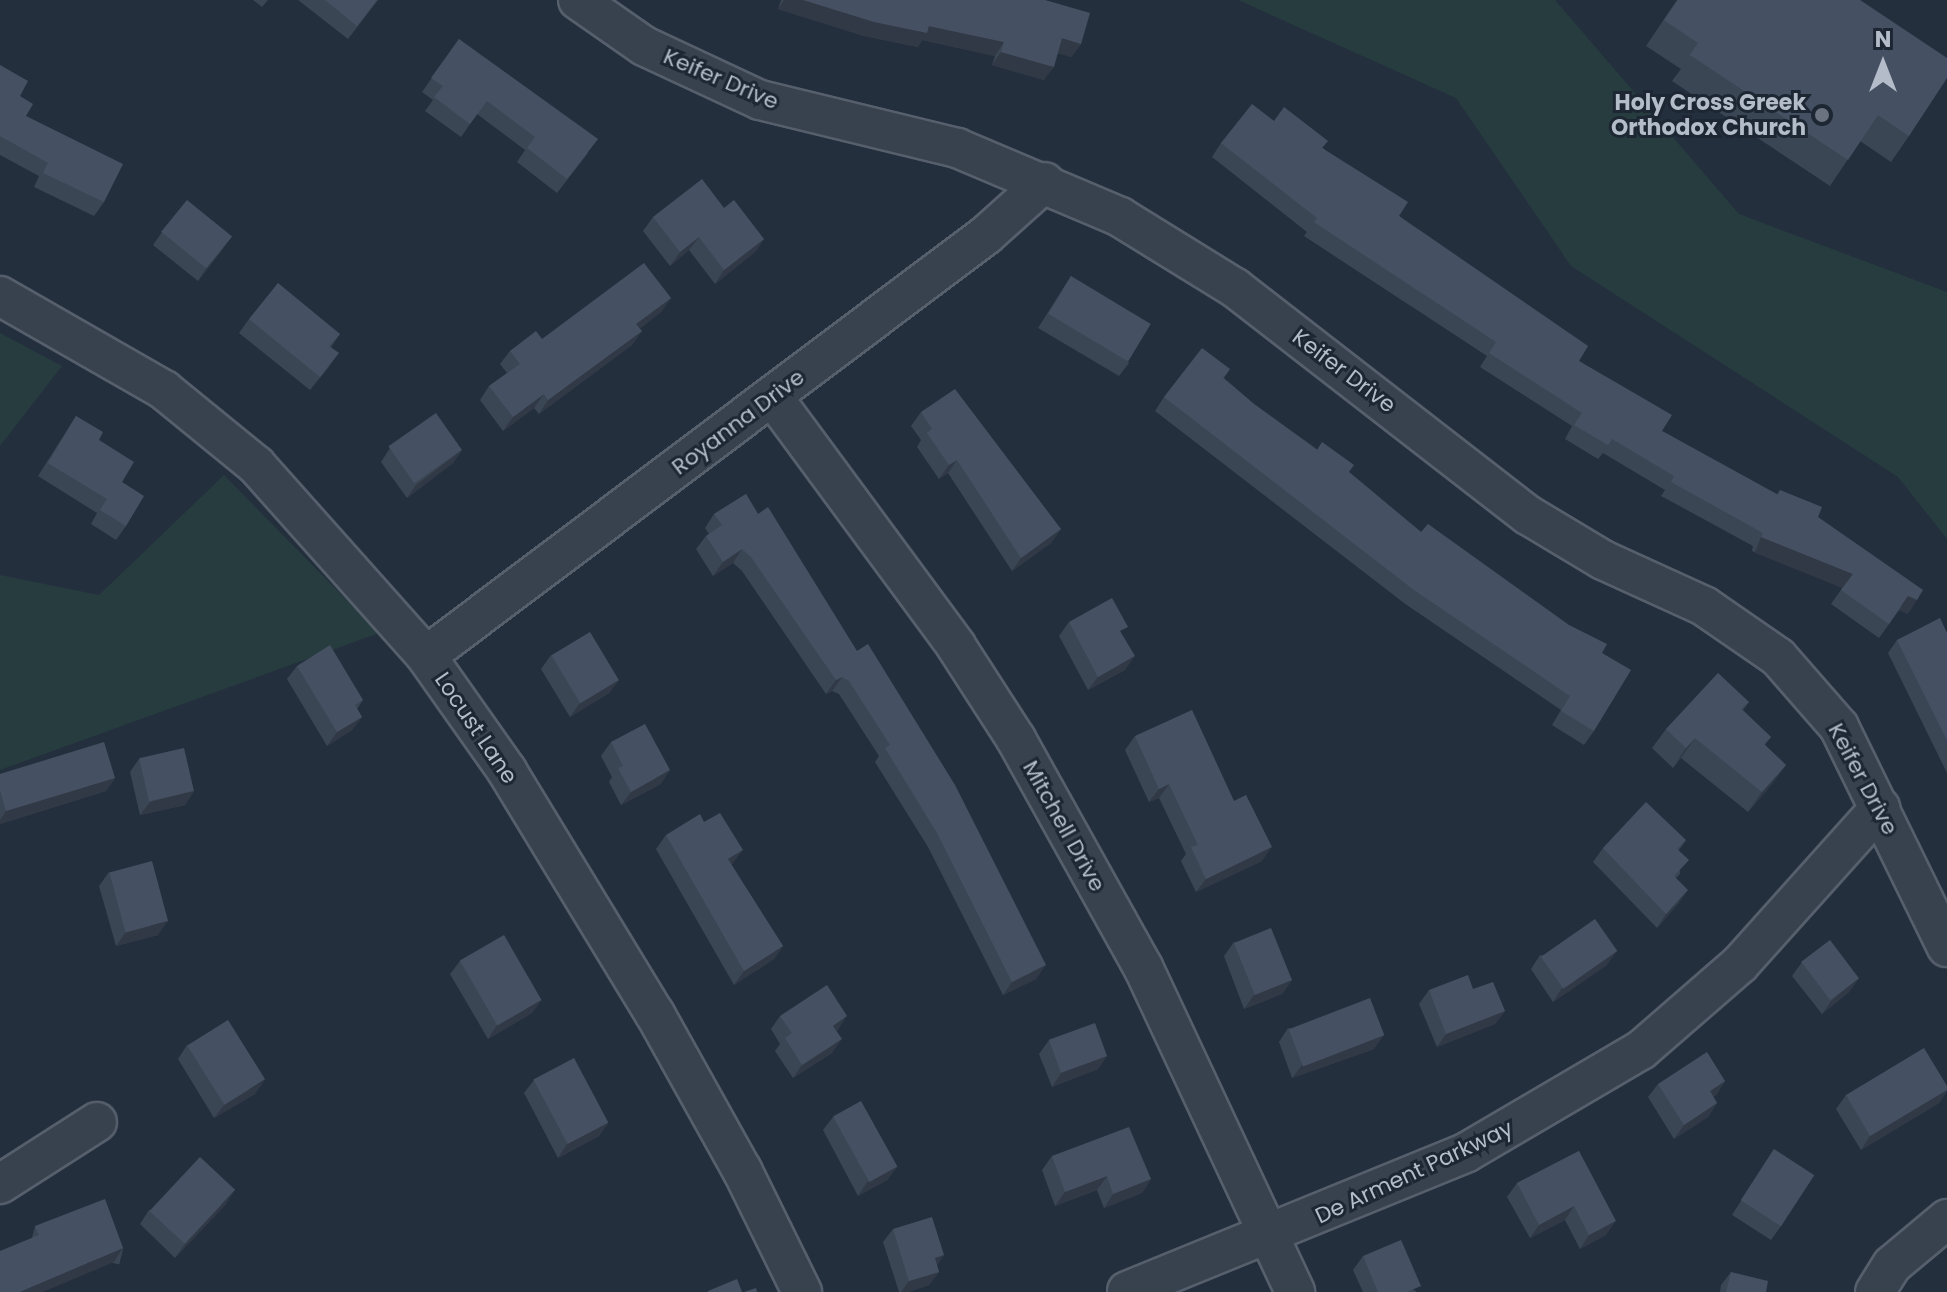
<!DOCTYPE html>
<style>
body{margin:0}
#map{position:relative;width:1947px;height:1292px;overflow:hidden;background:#242f3e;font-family:Poppins,sans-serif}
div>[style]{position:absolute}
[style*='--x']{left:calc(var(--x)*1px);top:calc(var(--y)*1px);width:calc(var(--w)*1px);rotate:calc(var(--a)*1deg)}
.green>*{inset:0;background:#263c3f}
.roads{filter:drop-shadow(2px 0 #565f6c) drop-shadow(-2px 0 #565f6c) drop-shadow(0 2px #565f6c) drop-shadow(0 -2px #565f6c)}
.minor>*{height:38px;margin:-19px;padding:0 19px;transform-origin:19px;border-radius:19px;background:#38414e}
.wall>*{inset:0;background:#3b4654;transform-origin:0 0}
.shaded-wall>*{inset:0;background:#303945;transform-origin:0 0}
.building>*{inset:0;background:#455162;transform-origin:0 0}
.dots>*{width:22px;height:22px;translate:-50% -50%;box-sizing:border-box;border:4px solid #1d2633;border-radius:50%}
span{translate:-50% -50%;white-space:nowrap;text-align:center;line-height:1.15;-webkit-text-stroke:6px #1d2633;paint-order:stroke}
.street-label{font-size:22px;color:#b4bcc9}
.poi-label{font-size:22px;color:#b4bcc9;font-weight:700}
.right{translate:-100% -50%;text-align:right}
.north{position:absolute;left:1843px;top:24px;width:80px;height:80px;-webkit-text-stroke:6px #1d2633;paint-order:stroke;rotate:0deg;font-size:22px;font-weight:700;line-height:32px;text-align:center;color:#b4bcc9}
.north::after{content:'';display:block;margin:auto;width:28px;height:36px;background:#b4bcc9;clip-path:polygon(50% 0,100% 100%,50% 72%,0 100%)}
</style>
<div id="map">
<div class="green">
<i style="clip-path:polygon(1238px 0,1555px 0,1739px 214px,1947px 292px,1947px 539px,1898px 477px,1571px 266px,1456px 98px)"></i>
<i style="clip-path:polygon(0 333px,62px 366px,0 446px)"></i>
<i style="clip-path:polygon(224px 475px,379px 633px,0 770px,0 575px,99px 595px)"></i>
</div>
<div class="roads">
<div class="minor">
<i style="--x:578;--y:0;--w:80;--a:34.9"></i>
<i style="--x:644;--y:46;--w:128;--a:25"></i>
<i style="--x:760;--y:100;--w:203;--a:13.7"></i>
<i style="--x:957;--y:148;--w:177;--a:22.9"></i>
<i style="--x:1120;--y:217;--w:135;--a:31.7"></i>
<i style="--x:1235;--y:288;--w:371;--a:37.8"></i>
<i style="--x:1528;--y:515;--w:87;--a:31"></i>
<i style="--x:1603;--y:560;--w:111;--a:24.5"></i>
<i style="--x:1704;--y:606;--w:90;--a:34.6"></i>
<i style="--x:1778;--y:657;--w:93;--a:48.9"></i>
<i style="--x:1839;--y:727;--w:245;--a:63.9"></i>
<i style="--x:0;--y:296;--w:189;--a:29.8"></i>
<i style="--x:164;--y:390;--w:119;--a:39.2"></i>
<i style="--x:256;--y:465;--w:256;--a:48.3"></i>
<i style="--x:426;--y:656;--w:141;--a:54.8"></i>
<i style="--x:507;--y:771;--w:285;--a:58.7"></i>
<i style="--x:655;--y:1014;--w:179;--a:60.9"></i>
<i style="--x:742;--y:1170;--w:136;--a:63.8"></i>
<i style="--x:772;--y:396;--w:310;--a:53.6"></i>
<i style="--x:956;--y:646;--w:111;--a:57.2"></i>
<i style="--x:1016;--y:739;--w:261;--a:60.9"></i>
<i style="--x:1143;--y:967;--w:359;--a:64.9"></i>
<i style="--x:426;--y:656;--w:701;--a:-36.94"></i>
<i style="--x:986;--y:235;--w:79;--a:-41.9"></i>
<i style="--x:0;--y:1184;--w:115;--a:-32.6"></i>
<i style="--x:1127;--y:1291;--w:367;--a:-22.2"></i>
<i style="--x:1467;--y:1152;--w:202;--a:-30.4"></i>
<i style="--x:1641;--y:1050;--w:131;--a:-41"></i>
<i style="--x:1740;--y:964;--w:210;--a:-48.1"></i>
<i style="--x:1875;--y:1292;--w:32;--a:-58"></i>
<i style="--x:1892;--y:1265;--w:72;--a:-39.9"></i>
</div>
</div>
<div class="wall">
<i style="clip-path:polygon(253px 0,268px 0,262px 7px)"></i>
<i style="clip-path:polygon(298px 0,378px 0,348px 39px)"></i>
<i style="clip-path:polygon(781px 0,1045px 0,1081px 44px,1071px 57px,1058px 53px,1044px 80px,992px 65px,995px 56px,922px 40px,918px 47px,864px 36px,778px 9px)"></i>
<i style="clip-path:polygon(1677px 0,1860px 0,1909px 136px,1891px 162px,1860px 141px,1830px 186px,1672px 81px,1681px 69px,1646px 46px)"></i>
<i style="clip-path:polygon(459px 39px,588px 153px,557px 193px,517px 162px,525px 150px,477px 114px,461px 137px,425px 111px,433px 100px,422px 92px)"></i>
<i style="clip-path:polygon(0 65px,20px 96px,26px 116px,104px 202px,94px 216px,34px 187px,39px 176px,0 155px)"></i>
<i style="clip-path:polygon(1221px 143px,1323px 148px,1399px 216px,1579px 361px,1662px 431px,1777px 494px,1780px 490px,1818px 517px,1908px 614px,1899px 610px,1879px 638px,1831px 604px,1843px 587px,1752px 551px,1753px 546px,1661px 496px,1665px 490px,1603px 453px,1598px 459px,1565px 439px,1572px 426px,1480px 367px,1487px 356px,1304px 236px,1307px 232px,1212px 157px)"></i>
<i style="clip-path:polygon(724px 208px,764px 239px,755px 252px,715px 284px,689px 250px,670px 266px,643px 231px,653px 217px)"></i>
<i style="clip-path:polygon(162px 232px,223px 249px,198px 281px,153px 245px)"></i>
<i style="clip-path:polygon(1071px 276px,1129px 363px,1119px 376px,1038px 328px)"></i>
<i style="clip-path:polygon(671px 298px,661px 312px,639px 329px,642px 331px,632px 345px,539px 414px,534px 408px,503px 431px,480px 400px,489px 386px,507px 373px,500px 364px,510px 351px)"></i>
<i style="clip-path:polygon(249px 319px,340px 334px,331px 347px,329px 367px,310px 390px,239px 333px)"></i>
<i style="clip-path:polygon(1230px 369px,1224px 378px,1254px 404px,1349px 472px,1421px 532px,1602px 653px,1594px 731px,1584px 745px,1552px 725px,1561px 710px,1404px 603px,1155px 411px,1164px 397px)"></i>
<i style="clip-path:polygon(921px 412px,1061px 529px,1051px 543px,1012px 571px,948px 473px,939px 479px,917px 447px,921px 440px,911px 426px)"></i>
<i style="clip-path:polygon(76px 416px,99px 440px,122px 482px,126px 526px,116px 540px,91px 524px,97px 513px,38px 476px)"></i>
<i style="clip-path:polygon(390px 448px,462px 450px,453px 463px,407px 498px,381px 462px)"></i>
<i style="clip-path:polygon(746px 494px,1036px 979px,1003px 995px,928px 847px,875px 762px,879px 756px,839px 694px,832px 691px,826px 694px,742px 571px,733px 563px,713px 576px,696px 549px,706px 536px,709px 534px,705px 528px,714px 514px)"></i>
<i style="clip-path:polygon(1069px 622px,1125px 670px,1088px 690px,1059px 636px)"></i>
<i style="clip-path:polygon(1947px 633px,1947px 773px,1888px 653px,1897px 640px)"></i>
<i style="clip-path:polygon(551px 655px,619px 680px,609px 693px,570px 717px,541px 669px)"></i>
<i style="clip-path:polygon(297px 666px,363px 700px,357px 709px,362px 717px,352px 730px,327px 746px,287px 679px)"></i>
<i style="clip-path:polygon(1749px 702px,1743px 710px,1771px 737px,1765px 745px,1786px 765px,1772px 784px,1748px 812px,1681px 758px,1673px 768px,1652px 748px,1666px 729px)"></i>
<i style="clip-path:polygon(1135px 736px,1234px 801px,1262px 861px,1196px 892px,1181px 861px,1186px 854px,1159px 798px,1149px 802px,1125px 750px)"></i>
<i style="clip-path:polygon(611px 742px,661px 784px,621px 805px,609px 782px,612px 777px,601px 756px)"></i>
<i style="clip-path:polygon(139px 759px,194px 791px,185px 805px,140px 815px,130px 772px)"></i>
<i style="clip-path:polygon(0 774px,115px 778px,106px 791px,0 824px)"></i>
<i style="clip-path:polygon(666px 835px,733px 863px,731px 865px,783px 946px,774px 959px,734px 985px,656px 849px)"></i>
<i style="clip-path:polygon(1686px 840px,1679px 850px,1680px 874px,1676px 878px,1679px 903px,1657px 928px,1593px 862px,1603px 848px)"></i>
<i style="clip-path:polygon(109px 872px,158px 935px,116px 946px,99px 886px)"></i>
<i style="clip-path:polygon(1234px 942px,1292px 980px,1282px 994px,1244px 1009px,1224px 956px)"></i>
<i style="clip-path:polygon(1540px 955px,1607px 965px,1553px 1002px,1531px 969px)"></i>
<i style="clip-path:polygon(460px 961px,532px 1013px,488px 1039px,450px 974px)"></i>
<i style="clip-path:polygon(1802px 962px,1859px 978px,1849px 992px,1822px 1014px,1792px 976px)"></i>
<i style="clip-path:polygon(1473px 989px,1505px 1011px,1495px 1024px,1437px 1047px,1419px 1004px,1429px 990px)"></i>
<i style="clip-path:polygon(780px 1016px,838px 1030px,836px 1031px,832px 1053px,793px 1078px,775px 1051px,780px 1044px,771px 1029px)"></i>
<i style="clip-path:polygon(1288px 1028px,1374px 1049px,1292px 1078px,1279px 1042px)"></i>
<i style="clip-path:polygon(1049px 1040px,1107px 1056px,1098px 1069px,1052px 1087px,1039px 1054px)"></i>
<i style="clip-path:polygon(187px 1045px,255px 1094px,214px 1118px,178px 1059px)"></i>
<i style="clip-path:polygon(534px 1080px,608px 1123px,599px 1136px,558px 1158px,524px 1093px)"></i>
<i style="clip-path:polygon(1725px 1081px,1716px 1095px,1713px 1097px,1717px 1103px,1708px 1117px,1674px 1139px,1648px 1097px,1658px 1084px)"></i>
<i style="clip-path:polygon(1947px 1086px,1947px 1091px,1939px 1103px,1861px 1150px,1836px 1109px,1846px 1095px)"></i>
<i style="clip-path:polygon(833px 1117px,897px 1167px,887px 1180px,858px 1196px,823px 1130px)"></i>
<i style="clip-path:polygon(1774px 1149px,1781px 1226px,1771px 1240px,1732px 1215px)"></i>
<i style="clip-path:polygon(1579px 1151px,1606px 1235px,1580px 1249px,1565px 1220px,1530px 1238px,1507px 1197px,1517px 1183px)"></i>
<i style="clip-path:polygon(1052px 1156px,1151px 1179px,1142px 1193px,1104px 1208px,1097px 1190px,1055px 1206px,1042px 1170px)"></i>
<i style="clip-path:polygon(226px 1204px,175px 1258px,140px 1224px,149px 1210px)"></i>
<i style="left:35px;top:1226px;width:91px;height:17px;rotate:14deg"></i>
<i style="clip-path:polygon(893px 1229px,937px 1266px,939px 1272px,929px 1285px,908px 1292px,899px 1292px,883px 1242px)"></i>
<i style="clip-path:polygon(1363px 1256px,1417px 1292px,1363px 1292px,1353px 1270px)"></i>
<i style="clip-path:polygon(1731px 1272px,1766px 1292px,1720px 1292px,1721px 1285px)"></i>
</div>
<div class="shaded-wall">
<i style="clip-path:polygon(784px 0,803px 0,1004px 42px,995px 56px,922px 40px,918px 47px,864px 36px,778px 9px)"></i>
<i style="clip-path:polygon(1062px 38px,1081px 44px,1071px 57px,1053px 52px)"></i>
<i style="clip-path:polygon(1001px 52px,1054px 67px,1044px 80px,992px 65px)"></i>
<i style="clip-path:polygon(232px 236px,223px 249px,198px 281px,207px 267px)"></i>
<i style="clip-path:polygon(699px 237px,689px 250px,670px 266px,680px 252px)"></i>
<i style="clip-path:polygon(764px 239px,755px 252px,715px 284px,724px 270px)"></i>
<i style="clip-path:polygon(671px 298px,661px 312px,627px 338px,636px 324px)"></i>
<i style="clip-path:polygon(642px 331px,632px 345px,539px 414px,548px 400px)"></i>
<i style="clip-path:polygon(339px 353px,329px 367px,310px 390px,320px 377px)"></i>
<i style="clip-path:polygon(544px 394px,534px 408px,503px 431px,513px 417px)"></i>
<i style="clip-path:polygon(462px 450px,453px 463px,407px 498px,416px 485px)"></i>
<i style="clip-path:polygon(957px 460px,948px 473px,939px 479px,949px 465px)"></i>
<i style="clip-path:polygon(1061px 529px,1051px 543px,1012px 571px,1021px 558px)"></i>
<i style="left:1761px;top:537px;width:99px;height:17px;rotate:22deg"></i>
<i style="clip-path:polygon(742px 549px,733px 563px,713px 576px,723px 562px)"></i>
<i style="clip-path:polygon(1908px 596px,1917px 600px,1908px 614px,1899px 610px)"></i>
<i style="clip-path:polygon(1135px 656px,1125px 670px,1088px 690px,1098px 677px)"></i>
<i style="clip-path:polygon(842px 677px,832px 691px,826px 694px,836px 680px)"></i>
<i style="clip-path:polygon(619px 680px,609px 693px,570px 717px,580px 703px)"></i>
<i style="clip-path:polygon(362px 717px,352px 730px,327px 746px,337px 732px)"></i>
<i style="clip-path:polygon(1695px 738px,1681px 758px,1673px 768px,1686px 748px)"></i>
<i style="clip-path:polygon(1786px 765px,1772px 784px,1748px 812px,1762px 792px)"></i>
<i style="clip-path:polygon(670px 770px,661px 784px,621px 805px,631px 792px)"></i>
<i style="clip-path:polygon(115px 778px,106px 791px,0 824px,0 820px,6px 811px)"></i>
<i style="clip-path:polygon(1169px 784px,1159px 798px,1149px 802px,1159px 789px)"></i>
<i style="clip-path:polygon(194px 791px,185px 805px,140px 815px,150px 802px)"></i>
<i style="clip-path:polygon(1272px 847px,1262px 861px,1196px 892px,1206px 879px)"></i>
<i style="clip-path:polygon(743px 850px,733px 863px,718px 873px,728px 859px)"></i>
<i style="clip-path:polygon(1688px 890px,1679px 903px,1657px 928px,1666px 914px)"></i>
<i style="clip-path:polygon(168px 921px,158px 935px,116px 946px,125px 933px)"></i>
<i style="clip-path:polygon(783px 946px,774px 959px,734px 985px,744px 971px)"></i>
<i style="clip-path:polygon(1617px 951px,1607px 965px,1553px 1002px,1562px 988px)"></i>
<i style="clip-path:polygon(1046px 965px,1036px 979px,1003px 995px,1012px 982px)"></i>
<i style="clip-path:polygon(1859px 978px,1849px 992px,1822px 1014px,1831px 1001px)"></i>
<i style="clip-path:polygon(1292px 980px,1282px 994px,1244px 1009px,1254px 995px)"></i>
<i style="clip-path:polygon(542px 1000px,532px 1013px,488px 1039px,497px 1025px)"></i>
<i style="clip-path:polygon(1505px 1011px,1495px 1024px,1437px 1047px,1446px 1034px)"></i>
<i style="clip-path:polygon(847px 1016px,838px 1030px,823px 1039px,833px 1026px)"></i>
<i style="clip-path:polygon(1384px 1035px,1374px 1049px,1292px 1078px,1302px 1065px)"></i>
<i style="clip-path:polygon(842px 1039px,832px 1053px,793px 1078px,802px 1065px)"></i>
<i style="clip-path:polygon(1107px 1056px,1098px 1069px,1052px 1087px,1061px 1073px)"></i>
<i style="clip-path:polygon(265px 1080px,255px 1094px,214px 1118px,224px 1105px)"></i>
<i style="clip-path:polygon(1725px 1081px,1716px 1095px,1700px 1105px,1710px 1091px)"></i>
<i style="clip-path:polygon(1947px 1090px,1939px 1103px,1861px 1150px,1870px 1136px)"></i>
<i style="clip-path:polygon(1717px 1103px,1708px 1117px,1674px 1139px,1684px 1125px)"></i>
<i style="clip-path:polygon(608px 1123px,599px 1136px,558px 1158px,567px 1144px)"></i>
<i style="clip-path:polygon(897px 1167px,887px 1180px,858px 1196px,867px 1182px)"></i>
<i style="clip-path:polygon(1107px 1176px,1097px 1190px,1055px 1206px,1065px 1192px)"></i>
<i style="clip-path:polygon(1151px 1179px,1142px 1193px,1104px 1208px,1113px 1194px)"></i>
<i style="clip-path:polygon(235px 1190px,226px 1204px,175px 1258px,185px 1244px)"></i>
<i style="clip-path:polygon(1574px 1206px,1565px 1220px,1530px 1238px,1539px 1225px)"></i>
<i style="clip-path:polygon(1616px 1221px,1606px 1235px,1580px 1249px,1589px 1235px)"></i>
<i style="clip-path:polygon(123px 1248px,114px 1262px,43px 1292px,20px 1292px)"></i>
<i style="clip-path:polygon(944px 1255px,935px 1269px,935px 1258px)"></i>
<i style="clip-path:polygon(939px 1272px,929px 1285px,908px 1292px,901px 1292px,909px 1281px)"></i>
</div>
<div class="building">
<i style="clip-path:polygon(325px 0,377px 0,357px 26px)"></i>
<i style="clip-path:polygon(803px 0,1045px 0,1090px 13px,1081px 44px,1062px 38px,1054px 67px,1001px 52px,1004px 42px,929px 26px,927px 33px,874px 22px)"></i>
<i style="clip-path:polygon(1678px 0,1860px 0,1947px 58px,1947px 78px,1909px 136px,1878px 115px,1848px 160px,1690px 55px,1698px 43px,1664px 20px)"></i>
<i style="clip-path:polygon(459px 39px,598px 139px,567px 179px,527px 148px,535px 137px,487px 101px,470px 124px,434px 97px,443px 86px,431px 78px)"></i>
<i style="clip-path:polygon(0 65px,28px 81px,20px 96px,33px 104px,26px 116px,123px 164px,104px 202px,43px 173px,48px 163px,0 136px)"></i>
<i style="clip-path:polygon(1252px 104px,1274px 121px,1284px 107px,1328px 141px,1322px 148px,1408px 202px,1399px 216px,1588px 346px,1579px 361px,1672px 415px,1662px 431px,1778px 495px,1780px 490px,1822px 507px,1818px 517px,1923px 590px,1917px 600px,1908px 596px,1889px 624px,1841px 590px,1853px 574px,1761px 537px,1763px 533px,1671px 482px,1674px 476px,1612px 439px,1608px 445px,1574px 425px,1582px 413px,1489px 353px,1496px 342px,1314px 222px,1317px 218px,1221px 143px)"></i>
<i style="clip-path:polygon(702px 179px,724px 208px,734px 200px,764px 239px,724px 270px,699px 237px,680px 252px,653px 217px)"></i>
<i style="left:187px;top:200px;width:58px;height:41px;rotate:39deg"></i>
<i style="clip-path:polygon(644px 263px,671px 298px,636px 324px,642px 331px,548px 400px,544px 394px,513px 417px,489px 386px,520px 364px,510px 351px,536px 331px,542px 339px)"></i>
<i style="left:1071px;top:276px;width:93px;height:44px;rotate:31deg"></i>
<i style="clip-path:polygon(278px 283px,340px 334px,329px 346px,339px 353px,320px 377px,249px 319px)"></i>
<i style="clip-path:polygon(1202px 348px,1230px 369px,1223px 378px,1254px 404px,1317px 450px,1322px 442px,1354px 465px,1349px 472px,1421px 532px,1428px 524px,1569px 625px,1607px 644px,1602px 653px,1631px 670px,1594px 731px,1561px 711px,1570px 696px,1414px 590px,1164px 397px)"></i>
<i style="clip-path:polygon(955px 389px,1061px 529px,1021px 558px,957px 460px,949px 465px,927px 433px,932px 429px,921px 412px)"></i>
<i style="left:436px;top:413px;width:45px;height:58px;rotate:55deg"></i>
<i style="clip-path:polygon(76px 416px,103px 432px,99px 440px,134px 462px,122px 482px,144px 496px,126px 526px,100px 510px,107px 499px,48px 463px)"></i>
<i style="clip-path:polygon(746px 494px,758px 514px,768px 507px,857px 651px,868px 644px,955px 785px,1046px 965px,1012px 982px,937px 833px,885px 748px,890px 745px,849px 681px,842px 677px,836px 680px,751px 557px,742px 549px,723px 562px,706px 536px,722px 525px,714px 514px)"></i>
<i style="clip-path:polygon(1112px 598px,1128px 627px,1120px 631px,1135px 656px,1098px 677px,1069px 622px)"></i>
<i style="clip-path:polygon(1940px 618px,1947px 633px,1947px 740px,1897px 640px)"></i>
<i style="left:590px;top:632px;width:56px;height:45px;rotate:59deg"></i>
<i style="clip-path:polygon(330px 645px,363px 700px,355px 705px,362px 717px,337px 732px,297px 666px)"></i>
<i style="clip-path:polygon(1718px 673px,1749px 702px,1741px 709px,1771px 737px,1764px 744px,1786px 765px,1762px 792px,1695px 738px,1686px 748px,1666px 729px)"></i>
<i style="clip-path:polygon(1192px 710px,1234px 801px,1246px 795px,1272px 847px,1206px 879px,1191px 847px,1198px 845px,1169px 784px,1159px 789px,1135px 736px)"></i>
<i style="clip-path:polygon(645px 724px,670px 770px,631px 792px,618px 768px,623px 766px,611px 742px)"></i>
<i style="clip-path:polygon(104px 742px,115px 778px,6px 811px,0 790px,0 774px)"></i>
<i style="left:184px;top:748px;width:44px;height:46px;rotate:77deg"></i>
<i style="clip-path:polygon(1646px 802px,1686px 840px,1677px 849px,1689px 860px,1674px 876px,1688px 890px,1666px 914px,1603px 848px)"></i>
<i style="clip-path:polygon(720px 813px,743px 850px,728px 859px,783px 946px,744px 971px,666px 835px,700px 814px,704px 822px)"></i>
<i style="left:152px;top:861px;width:62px;height:44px;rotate:75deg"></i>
<i style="left:1595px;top:919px;width:39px;height:66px;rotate:55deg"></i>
<i style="left:1271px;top:928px;width:56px;height:40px;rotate:68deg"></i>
<i style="left:504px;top:935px;width:75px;height:51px;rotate:60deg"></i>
<i style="left:1830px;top:940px;width:48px;height:36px;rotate:53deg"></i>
<i style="clip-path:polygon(1468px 975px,1473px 989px,1493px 982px,1505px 1011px,1446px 1034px,1429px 990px)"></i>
<i style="clip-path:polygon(827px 985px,847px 1016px,833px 1026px,842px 1039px,802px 1065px,785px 1038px,792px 1033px,780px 1016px)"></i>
<i style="left:1370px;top:998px;width:40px;height:87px;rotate:69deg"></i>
<i style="left:228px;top:1020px;width:70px;height:48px;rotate:58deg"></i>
<i style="left:1095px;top:1023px;width:35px;height:49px;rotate:70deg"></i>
<i style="clip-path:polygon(1924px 1048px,1947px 1086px,1947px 1090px,1870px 1136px,1846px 1095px)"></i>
<i style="clip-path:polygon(1707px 1052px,1725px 1081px,1710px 1091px,1717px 1103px,1684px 1125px,1658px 1084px)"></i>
<i style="left:574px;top:1058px;width:73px;height:46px;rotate:62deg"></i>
<i style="left:861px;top:1101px;width:75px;height:32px;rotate:61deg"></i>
<i style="clip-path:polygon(1129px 1127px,1151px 1179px,1113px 1194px,1107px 1176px,1065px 1192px,1052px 1156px)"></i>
<i style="left:1774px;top:1149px;width:48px;height:61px;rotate:33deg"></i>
<i style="clip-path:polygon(1579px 1151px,1616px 1221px,1589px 1235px,1574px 1206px,1539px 1225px,1517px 1183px)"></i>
<i style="left:200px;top:1157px;width:48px;height:74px;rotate:43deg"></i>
<i style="clip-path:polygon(105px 1199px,123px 1248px,20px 1292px,0 1292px,0 1251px,39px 1235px,35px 1226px)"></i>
<i style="clip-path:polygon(932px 1217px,944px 1255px,935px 1258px,939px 1272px,909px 1281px,893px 1229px)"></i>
<i style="clip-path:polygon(1401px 1240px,1421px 1286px,1407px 1292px,1378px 1292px,1363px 1256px)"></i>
<i style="clip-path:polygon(1731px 1272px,1768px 1281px,1766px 1292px,1726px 1292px)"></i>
<i style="clip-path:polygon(737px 1279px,742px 1292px,708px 1292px,708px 1291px)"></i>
<i style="clip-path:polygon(756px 1288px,757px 1292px,744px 1292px)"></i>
</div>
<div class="dots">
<i style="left:1822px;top:115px;background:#6b7280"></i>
</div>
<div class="street-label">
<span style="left:721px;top:79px;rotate:23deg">Keifer Drive</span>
<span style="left:1344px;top:371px;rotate:37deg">Keifer Drive</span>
<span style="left:738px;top:422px;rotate:-37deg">Royanna Drive</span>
<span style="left:476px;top:728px;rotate:56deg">Locust Lane</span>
<span style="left:1863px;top:779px;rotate:62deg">Keifer Drive</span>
<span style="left:1064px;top:826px;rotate:61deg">Mitchell Drive</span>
<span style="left:1414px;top:1172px;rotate:-25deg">De Arment Parkway</span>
</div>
<div class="poi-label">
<span class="right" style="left:1806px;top:115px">Holy Cross Greek<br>Orthodox Church</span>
</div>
<div class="north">N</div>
</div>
